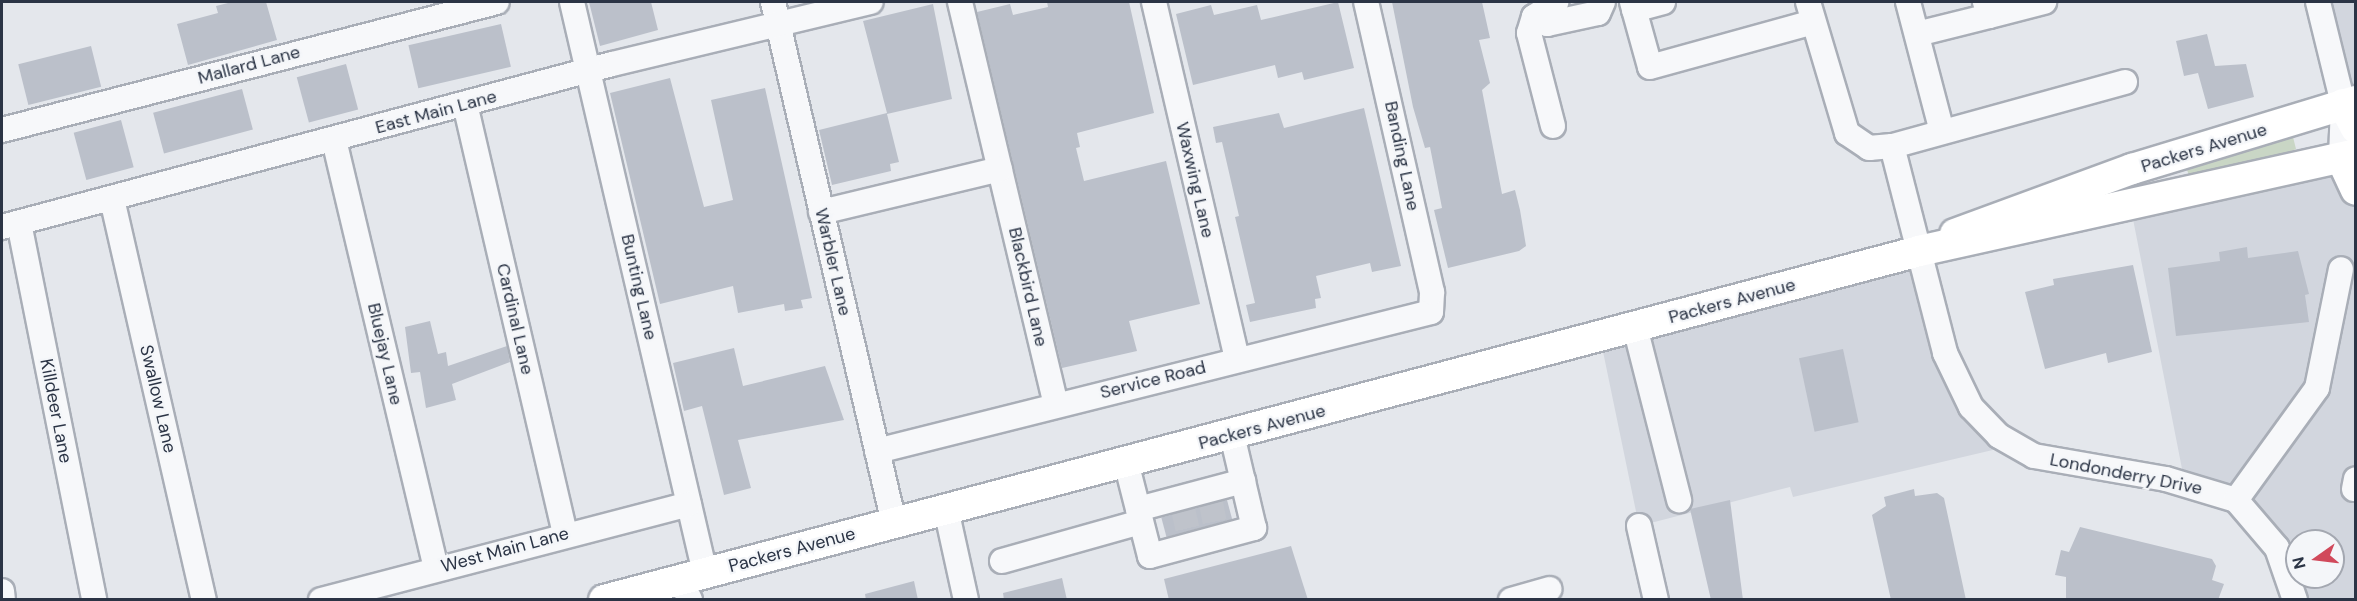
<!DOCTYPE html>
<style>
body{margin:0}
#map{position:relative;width:2357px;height:601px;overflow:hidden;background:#e4e7ec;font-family:"DM Sans",sans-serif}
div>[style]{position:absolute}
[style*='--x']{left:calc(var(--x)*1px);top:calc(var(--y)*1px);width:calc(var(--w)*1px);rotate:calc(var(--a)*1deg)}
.built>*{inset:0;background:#d2d6de}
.green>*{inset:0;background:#c9d6c5}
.building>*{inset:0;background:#bbc0ca;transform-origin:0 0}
.minor-tunnel>*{height:24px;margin-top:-12px;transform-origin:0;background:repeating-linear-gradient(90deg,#bfc3cb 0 24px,transparent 0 36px)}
.roads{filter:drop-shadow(2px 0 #a9aeb7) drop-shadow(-2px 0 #a9aeb7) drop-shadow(0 2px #a9aeb7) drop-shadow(0 -2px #a9aeb7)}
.minor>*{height:24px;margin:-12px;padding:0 12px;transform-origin:12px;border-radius:12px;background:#f7f8fa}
.major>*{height:30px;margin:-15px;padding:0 15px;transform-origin:15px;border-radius:15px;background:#fff}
span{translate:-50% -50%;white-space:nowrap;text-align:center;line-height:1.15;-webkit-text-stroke:4.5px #f4f6f9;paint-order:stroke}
.street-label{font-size:18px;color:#2b3445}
.frame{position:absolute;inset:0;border:3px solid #2b3445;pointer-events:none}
.north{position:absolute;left:2285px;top:529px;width:60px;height:60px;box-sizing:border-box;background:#f4f6f9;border:2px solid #a4a8b1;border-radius:50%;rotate:256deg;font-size:16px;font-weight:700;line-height:24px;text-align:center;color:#2b3445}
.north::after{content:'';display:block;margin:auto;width:21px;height:27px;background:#d1495b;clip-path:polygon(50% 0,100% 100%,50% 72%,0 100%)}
</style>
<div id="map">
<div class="built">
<i style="clip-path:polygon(2318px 2px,2355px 2px,2355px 101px)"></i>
<i style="clip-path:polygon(evenodd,2341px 158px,2356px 190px,2355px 599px,2295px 599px,2259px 523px,2185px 484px,2132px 214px,2341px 158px,2297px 541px,2333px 541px,2333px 577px,2297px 577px,2297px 541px)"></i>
<i style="clip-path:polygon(1919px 251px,1945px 353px,2014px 445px,1793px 497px,1790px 487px,1639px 526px,1600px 337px)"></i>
</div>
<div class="green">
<i style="clip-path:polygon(2293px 137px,2296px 149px,2289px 152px,2189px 175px,2187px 170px)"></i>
</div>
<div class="building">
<i style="clip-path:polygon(232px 2px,266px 2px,277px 40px,188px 65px,177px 24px,218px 13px,216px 6px)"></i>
<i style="clip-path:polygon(589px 2px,651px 2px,658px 30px,600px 46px)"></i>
<i style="clip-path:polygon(1047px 2px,1129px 2px,1154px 113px,1077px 133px,1080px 147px,1076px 148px,1084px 181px,1166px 161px,1200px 304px,1129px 321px,1137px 351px,1062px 368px,977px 12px,1010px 4px,1013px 15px,1048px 7px)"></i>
<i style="clip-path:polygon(1338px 2px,1354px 68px,1304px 80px,1302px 72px,1278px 78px,1275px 65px,1193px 85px,1176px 14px,1211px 5px,1214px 15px,1257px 5px,1261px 20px)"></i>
<i style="clip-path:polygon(1392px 2px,1482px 2px,1490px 38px,1479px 40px,1490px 83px,1482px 90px,1502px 194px,1515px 190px,1520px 210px,1526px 246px,1519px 251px,1448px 268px,1434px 210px,1442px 208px,1430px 147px,1425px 148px,1413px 107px)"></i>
<i style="clip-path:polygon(933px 4px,952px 99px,887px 114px,899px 162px,890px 164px,891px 171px,832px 185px,819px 130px,887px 113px,863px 21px)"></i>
<i style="left:501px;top:24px;width:44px;height:95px;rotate:77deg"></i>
<i style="clip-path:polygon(2207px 34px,2215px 66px,2246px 64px,2254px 97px,2208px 109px,2198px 73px,2184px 76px,2176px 41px)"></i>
<i style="left:91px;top:46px;width:42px;height:75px;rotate:76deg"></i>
<i style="left:346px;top:64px;width:47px;height:51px;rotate:75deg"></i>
<i style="clip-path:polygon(670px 78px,704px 207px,733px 200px,711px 100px,765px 88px,812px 298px,801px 300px,803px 308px,785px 311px,784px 304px,738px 313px,733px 286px,660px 304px,610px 93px)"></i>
<i style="left:242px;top:89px;width:42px;height:92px;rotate:75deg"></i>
<i style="clip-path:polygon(1364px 108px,1401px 266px,1372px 272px,1370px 263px,1316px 276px,1321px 298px,1315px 299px,1316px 308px,1250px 322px,1246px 305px,1255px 303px,1235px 217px,1239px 216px,1222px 142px,1216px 143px,1213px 127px,1279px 113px,1284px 128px)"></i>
<i style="left:121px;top:120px;width:49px;height:49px;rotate:75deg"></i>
<i style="clip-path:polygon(2247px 247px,2248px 258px,2298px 251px,2309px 294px,2305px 295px,2309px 322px,2176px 336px,2168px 268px,2220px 261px,2219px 252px)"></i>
<i style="clip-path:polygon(2133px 265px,2152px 352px,2108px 363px,2106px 353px,2045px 369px,2025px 292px,2054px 285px,2053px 279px)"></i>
<i style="clip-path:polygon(430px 321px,438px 354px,446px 352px,448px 366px,507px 346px,510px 362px,452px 384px,456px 400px,426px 408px,420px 372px,411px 373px,405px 327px)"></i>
<i style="clip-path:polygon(734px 348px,743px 386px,825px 366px,844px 420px,738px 440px,751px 488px,724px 495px,702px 406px,684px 411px,673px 363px)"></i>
<i style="left:1843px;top:349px;width:75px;height:45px;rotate:78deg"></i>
<i style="clip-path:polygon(1914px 489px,1915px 496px,1937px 493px,1944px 498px,1966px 600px,1891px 600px,1872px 515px,1886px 506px,1884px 497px)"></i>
<i style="left:1227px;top:500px;width:20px;height:68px;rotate:75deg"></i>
<i style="clip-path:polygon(1730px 500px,1743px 600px,1711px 600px,1690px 509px)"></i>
<i style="clip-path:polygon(2080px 527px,2212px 559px,2216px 566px,2212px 580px,2224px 584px,2218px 600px,2066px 600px,2066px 577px,2055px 575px,2061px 550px,2069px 552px)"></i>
<i style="clip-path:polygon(1291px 546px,1308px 600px,1169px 600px,1164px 579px)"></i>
<i style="clip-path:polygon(1062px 578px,1067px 600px,1004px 600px,1003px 593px)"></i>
<i style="clip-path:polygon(914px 581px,918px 600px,866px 600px,865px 594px)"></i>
</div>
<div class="minor-tunnel">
<i style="--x:1210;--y:498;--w:26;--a:79"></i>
<i style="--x:1182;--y:505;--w:27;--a:77"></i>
</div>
<div class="roads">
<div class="minor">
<i style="--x:572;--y:2;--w:586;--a:76.89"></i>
<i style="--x:773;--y:2;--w:535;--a:76.93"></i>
<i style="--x:960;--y:2;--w:413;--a:76.6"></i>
<i style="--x:1154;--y:2;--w:366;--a:76.9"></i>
<i style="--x:1632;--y:2;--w:67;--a:74.5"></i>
<i style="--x:1650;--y:67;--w:169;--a:-15.4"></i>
<i style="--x:1808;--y:2;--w:137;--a:73.4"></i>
<i style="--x:1847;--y:133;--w:27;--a:34"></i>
<i style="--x:1869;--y:148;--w:23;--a:-5"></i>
<i style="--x:1908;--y:2;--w:134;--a:75.3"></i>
<i style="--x:2318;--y:2;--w:105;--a:76.2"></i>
<i style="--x:2343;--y:104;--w:54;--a:92.1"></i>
<i style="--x:1634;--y:10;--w:30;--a:-15"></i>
<i style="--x:1989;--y:16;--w:57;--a:-14.3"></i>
<i style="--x:1534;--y:17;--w:15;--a:28"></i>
<i style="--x:1547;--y:24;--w:52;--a:-12.2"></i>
<i style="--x:1598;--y:13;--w:12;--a:-66"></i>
<i style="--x:1917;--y:34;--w:74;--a:-14"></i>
<i style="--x:1989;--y:16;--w:15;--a:-106"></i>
<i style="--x:2125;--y:82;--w:242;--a:164.6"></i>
<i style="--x:1892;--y:146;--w:214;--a:75.6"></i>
<i style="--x:1945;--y:353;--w:60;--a:64.3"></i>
<i style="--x:1971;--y:407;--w:40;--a:46"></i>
<i style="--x:1999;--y:436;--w:40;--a:29.7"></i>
<i style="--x:2034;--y:456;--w:134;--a:9.9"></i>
<i style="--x:2166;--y:479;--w:73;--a:16.7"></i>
<i style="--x:2236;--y:500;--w:63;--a:49.5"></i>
<i style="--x:2277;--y:548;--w:55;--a:70.9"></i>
<i style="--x:465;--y:104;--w:441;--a:76.9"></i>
<i style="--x:1553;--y:126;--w:96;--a:-104.5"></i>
<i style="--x:1529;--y:33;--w:17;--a:-73"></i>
<i style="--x:1534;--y:17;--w:27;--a:-34"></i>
<i style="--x:2;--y:130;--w:511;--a:-14.5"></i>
<i style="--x:334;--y:140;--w:441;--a:76.6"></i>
<i style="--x:112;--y:199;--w:411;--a:77.1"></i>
<i style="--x:821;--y:212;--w:184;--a:-13.5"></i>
<i style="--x:19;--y:223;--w:384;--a:78.7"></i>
<i style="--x:2;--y:227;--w:631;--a:-14.96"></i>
<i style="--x:612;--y:64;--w:266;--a:-13.5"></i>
<i style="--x:1635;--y:327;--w:179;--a:75.7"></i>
<i style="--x:877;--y:451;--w:571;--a:-14.08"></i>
<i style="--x:1431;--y:312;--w:20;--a:-87"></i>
<i style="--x:1432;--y:292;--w:297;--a:-102.8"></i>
<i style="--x:1126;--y:462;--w:97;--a:75.7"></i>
<i style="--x:1150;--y:556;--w:108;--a:-15.1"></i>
<i style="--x:1254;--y:528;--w:96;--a:-103.3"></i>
<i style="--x:2354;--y:489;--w:10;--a:-79"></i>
<i style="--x:2236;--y:500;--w:138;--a:-54.1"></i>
<i style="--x:2317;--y:388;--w:121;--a:-78.6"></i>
<i style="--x:946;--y:509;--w:93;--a:77.6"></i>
<i style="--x:1138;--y:509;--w:109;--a:-14.9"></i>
<i style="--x:1639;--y:526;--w:76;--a:77.1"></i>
<i style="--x:1002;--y:561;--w:144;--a:-15.7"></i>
<i style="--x:680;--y:580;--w:22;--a:63"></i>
<i style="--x:2;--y:591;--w:9;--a:84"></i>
<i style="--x:321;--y:600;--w:380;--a:-14.6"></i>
<i style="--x:1511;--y:600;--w:40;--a:-16"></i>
</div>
<div class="major">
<i style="--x:2343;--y:104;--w:27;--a:62"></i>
<i style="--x:2341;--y:158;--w:35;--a:65"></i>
<i style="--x:1955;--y:234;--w:189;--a:-20.2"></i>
<i style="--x:2132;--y:169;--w:234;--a:-16.9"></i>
<i style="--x:604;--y:600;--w:1361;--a:-14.86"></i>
<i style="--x:1919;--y:251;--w:448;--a:-12.5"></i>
</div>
</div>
<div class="street-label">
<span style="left:249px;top:65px;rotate:-15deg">Mallard Lane</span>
<span style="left:436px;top:112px;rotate:-15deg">East Main Lane</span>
<span style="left:2204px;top:148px;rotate:-17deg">Packers Avenue</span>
<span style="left:1402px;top:156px;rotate:78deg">Banding Lane</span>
<span style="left:1195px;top:180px;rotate:77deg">Waxwing Lane</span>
<span style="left:833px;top:262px;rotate:77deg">Warbler Lane</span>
<span style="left:639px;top:287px;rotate:77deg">Bunting Lane</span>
<span style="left:1028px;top:287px;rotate:77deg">Blackbird Lane</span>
<span style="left:1732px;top:301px;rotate:-15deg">Packers Avenue</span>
<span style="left:515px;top:319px;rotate:77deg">Cardinal Lane</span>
<span style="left:385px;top:354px;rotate:77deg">Bluejay Lane</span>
<span style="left:1153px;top:380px;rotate:-14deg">Service Road</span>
<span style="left:158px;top:399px;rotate:77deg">Swallow Lane</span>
<span style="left:56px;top:411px;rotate:79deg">Killdeer Lane</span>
<span style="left:1262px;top:427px;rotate:-15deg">Packers Avenue</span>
<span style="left:2126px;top:474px;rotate:11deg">Londonderry Drive</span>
<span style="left:505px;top:550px;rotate:-15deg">West Main Lane</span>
<span style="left:792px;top:550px;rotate:-15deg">Packers Avenue</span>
</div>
<div class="frame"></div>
<div class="north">N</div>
</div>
